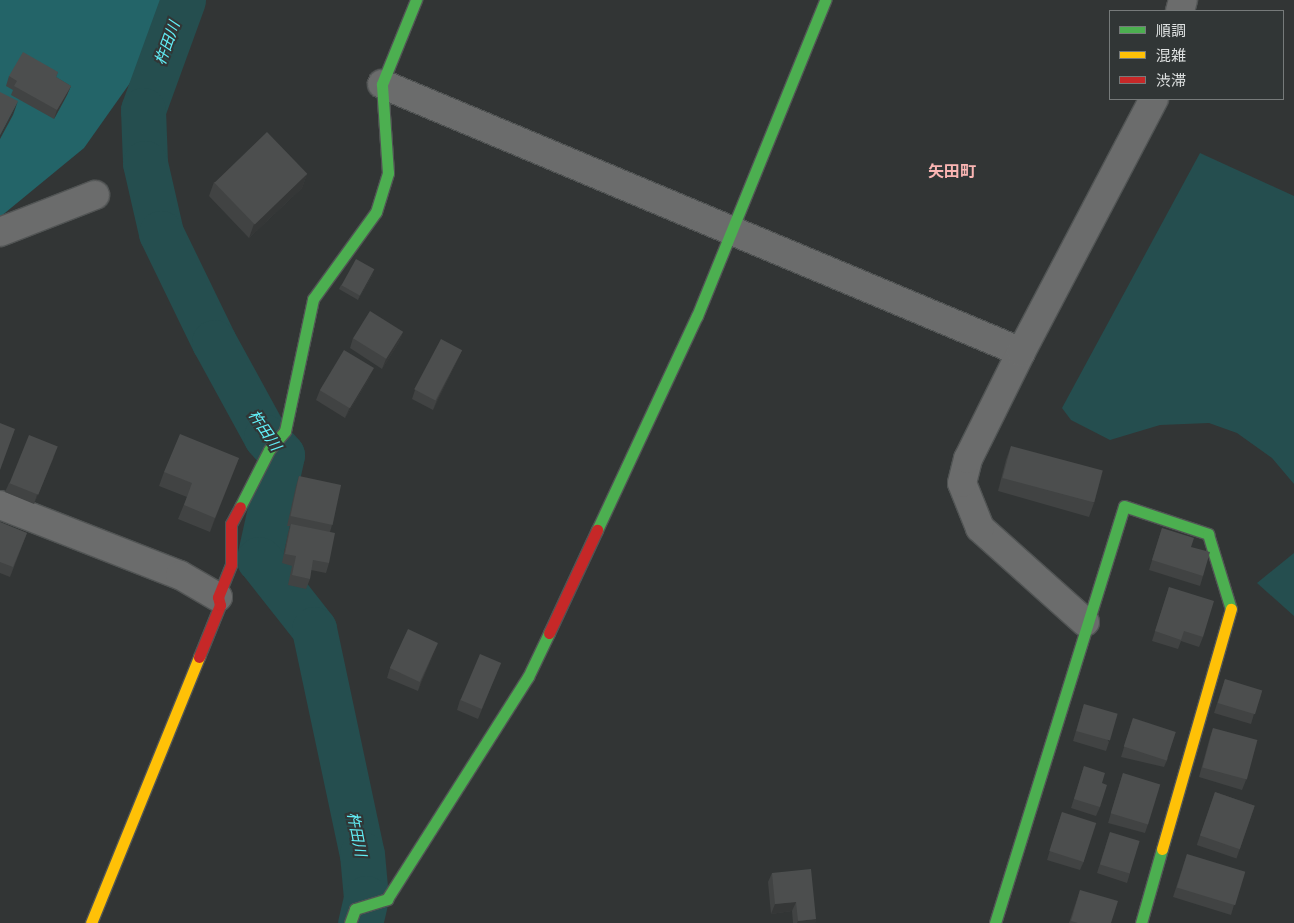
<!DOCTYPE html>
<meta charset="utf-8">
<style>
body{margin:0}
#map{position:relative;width:1294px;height:923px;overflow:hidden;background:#323535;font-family:"Asap Condensed","Noto Sans JP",sans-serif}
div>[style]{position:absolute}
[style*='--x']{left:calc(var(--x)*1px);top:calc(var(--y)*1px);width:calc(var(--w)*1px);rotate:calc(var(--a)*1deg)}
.green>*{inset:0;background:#236468}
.water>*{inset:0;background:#254e4f}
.river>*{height:45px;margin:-22.5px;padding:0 22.5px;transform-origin:22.5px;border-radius:22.5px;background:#254e4f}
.roads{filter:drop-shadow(1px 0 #515454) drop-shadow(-1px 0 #515454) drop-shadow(0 1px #515454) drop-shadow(0 -1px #515454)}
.street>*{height:28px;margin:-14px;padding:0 14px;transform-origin:14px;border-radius:14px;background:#6b6c6c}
.fast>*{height:11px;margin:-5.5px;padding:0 5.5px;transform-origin:5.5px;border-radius:5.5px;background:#4caf50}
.slow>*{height:11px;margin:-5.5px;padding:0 5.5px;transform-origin:5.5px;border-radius:5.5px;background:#ffc107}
.jam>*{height:11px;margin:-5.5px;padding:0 5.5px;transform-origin:5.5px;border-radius:5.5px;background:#c62828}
.wall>*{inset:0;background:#414343;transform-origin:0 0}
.shaded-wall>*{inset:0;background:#353737}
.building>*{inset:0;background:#4c4e4e;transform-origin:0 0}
span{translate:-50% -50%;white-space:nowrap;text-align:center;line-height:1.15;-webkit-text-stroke:4px #313636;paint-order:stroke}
.water-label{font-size:15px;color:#62eff7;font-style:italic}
.quarter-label{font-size:16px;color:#fab5b3;font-weight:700}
.legend{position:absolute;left:1109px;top:10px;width:175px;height:90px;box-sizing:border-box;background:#313636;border:1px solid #767a7a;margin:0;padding:6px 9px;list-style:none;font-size:15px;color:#dee1e1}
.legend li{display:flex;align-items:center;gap:10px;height:25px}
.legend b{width:25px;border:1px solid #767a7a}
</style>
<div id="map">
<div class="green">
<i style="clip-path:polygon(0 0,182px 0,171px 25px,84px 148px,0 217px)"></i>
</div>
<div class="water">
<i style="clip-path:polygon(1200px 153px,1294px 196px,1294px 484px,1272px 458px,1237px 433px,1209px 423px,1160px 425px,1110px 440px,1071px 420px,1062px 408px)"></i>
<i style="clip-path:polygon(1294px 553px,1294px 616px,1257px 583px)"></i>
</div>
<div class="river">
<i style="--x:183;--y:0;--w:117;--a:110"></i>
<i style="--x:143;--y:110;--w:53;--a:87.8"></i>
<i style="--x:145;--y:163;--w:72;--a:77.1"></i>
<i style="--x:161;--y:233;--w:121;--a:64.1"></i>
<i style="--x:214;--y:342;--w:108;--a:61.3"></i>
<i style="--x:266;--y:437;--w:24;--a:48"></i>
<i style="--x:282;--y:455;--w:107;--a:102.5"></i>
<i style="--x:259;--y:559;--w:89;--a:51.8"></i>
<i style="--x:314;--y:629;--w:230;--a:78"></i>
<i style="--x:362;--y:854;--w:44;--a:84.8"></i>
<i style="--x:366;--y:898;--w:26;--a:103"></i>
</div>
<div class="roads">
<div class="street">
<i style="--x:1180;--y:11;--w:11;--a:-75"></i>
<i style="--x:382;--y:84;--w:693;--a:22.75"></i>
<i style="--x:0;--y:232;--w:102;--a:-21.3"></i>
<i style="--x:0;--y:505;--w:193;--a:21.3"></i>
<i style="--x:180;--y:575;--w:44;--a:30.1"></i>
<i style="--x:1085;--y:622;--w:141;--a:-138.2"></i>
<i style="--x:980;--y:528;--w:48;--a:-111.8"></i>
<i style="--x:962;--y:483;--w:25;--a:-76"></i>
<i style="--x:968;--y:459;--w:119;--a:-63.6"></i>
<i style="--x:1021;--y:352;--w:286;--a:-62.3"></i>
</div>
<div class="fast">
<i style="--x:240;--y:507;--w:64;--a:-63"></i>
<i style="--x:269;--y:450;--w:25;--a:-50"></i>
<i style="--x:285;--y:431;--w:135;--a:-78"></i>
<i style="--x:313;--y:299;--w:107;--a:-54.1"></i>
<i style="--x:376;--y:212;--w:41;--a:-72.9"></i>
<i style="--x:388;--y:173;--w:89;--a:-93.9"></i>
<i style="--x:382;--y:84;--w:91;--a:-68"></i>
<i style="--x:597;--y:530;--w:236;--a:-65"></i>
<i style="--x:697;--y:316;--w:341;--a:-67.9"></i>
<i style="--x:350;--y:923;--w:15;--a:-70"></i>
<i style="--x:355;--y:909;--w:34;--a:-17"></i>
<i style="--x:387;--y:899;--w:263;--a:-57.6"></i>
<i style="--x:528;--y:677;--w:49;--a:-64.5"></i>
<i style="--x:995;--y:923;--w:436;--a:-72.8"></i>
<i style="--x:1124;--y:506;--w:89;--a:18.4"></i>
<i style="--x:1208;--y:534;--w:78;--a:73"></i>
<i style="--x:1141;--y:923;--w:77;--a:-74.2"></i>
</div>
<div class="slow">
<i style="--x:1162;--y:849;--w:250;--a:-74"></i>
<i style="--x:91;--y:923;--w:287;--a:-67.9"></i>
</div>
<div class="jam">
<i style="--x:549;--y:633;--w:114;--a:-65"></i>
<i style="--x:199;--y:657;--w:56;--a:-68"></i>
<i style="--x:220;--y:605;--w:8;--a:-104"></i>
<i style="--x:218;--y:597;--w:35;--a:-68"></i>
<i style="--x:231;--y:564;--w:40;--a:-90"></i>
<i style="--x:231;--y:524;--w:19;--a:-62"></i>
</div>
</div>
<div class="wall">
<i style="clip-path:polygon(58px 72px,56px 77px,71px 86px,67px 95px,54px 119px,11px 95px,13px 90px,6px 86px,9px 76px)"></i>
<i style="clip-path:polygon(307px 174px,302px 188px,249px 238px,209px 196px,214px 182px)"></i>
<i style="clip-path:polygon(373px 274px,358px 300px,339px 289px,341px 285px)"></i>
<i style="clip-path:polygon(403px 332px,399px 342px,382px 369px,350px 348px,353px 338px)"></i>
<i style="clip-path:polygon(462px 350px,458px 359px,433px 410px,412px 399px,415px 390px)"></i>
<i style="clip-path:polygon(370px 377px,345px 418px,316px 400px,320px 390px)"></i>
<i style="clip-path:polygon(1011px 446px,1094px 503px,1089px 517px,998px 491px,1006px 460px)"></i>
<i style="clip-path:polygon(54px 457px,34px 504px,5px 492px,9px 483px)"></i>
<i style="clip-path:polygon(239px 458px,210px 532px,178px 519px,187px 497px,159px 486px,164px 472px)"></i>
<i style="clip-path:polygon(299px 476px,332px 525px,330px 532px,329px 563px,326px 573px,311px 570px,310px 579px,306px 589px,288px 585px,292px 566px,282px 563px,288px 533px,290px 526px,287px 526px,296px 486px)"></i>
<i style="clip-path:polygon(0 522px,27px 533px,10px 577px,0 573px)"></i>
<i style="clip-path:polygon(1162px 528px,1191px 547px,1203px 576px,1200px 586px,1149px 570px)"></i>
<i style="clip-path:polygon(1169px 587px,1203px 637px,1199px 647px,1181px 641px,1178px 649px,1152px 641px)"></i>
<i style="clip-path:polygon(438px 643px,418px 691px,387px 678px,390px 668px)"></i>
<i style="clip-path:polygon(497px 672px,478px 719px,457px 710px,460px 700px)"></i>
<i style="clip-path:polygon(1225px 679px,1254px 714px,1251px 724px,1214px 713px)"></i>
<i style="clip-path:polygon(1084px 704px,1109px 742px,1106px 751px,1073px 741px)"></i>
<i style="clip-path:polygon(1133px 718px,1168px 758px,1164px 767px,1121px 757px)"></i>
<i style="clip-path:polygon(1213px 728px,1246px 780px,1242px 790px,1199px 777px,1210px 737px)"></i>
<i style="clip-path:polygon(1084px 766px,1102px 783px,1100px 807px,1096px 816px,1071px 808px)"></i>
<i style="clip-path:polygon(1123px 773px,1148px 824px,1145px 833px,1108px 823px)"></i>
<i style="left:1215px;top:792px;width:42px;height:56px;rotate:19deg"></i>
<i style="clip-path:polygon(1062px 812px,1084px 861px,1080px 870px,1047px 860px)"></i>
<i style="clip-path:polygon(1110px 832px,1130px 873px,1127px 883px,1097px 873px)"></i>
<i style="clip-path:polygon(1187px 854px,1234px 905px,1231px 915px,1173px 897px)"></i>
<i style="clip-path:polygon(772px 873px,816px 919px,815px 923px,793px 923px,792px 911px,771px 914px,768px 882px)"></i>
<i style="clip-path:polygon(1080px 890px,1111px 923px,1069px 923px)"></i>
</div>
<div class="shaded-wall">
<i style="clip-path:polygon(71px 86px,67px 95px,54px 119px,57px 110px)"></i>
<i style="clip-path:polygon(18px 101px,13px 115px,0 139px,0 135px)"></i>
<i style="clip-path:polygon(307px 174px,302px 188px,249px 238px,254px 224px)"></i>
<i style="clip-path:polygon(374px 269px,373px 274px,358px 300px,360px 295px)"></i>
<i style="clip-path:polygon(403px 332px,399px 342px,382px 369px,386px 359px)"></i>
<i style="clip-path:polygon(462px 350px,458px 359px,433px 410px,437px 400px)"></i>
<i style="clip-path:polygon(374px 368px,370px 377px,345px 418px,349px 409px)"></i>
<i style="clip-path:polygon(58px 447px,54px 457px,34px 504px,37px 495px)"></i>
<i style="clip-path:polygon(239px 458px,234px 472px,210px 532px,215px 518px)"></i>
<i style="clip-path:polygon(438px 643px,435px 653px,418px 691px,421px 682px)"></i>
<i style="clip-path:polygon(796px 902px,792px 911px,771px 914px,775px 904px)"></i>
<i style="clip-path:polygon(816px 919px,815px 923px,797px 923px,798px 921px)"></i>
</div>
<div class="building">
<i style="clip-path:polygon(23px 52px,58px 72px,56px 77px,71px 86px,57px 110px,14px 86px,17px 81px,9px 76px)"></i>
<i style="clip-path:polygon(0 92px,18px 101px,0 135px)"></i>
<i style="left:267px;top:132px;width:58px;height:73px;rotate:46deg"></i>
<i style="left:356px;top:259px;width:21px;height:30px;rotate:29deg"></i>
<i style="left:370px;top:311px;width:39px;height:32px;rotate:32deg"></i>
<i style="left:441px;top:339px;width:24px;height:57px;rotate:28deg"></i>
<i style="left:344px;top:350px;width:35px;height:47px;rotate:31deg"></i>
<i style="clip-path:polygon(0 423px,15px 429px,0 470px)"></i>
<i style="clip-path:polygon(180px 434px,239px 458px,215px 518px,184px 505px,192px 483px,164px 472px)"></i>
<i style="left:29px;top:435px;width:31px;height:52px;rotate:22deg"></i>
<i style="left:1011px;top:446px;width:95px;height:33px;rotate:15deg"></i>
<i style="left:299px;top:476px;width:43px;height:41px;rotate:12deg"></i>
<i style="clip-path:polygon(0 522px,27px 533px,13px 567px,0 562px)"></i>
<i style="clip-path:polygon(291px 524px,335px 533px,329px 563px,313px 560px,310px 579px,292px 575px,296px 556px,285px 554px)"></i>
<i style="clip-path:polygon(1162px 528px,1194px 538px,1191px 547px,1210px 552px,1203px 576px,1152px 560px)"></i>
<i style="clip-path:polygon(1169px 587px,1214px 601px,1203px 637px,1184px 631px,1181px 640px,1155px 631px)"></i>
<i style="left:408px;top:629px;width:33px;height:43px;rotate:25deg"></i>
<i style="left:480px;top:654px;width:23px;height:50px;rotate:23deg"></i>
<i style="left:1225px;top:679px;width:39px;height:25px;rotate:17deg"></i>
<i style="left:1084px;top:704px;width:35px;height:28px;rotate:16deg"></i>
<i style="left:1133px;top:718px;width:45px;height:30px;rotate:18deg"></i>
<i style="left:1213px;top:728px;width:46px;height:41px;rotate:15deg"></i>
<i style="clip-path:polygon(1084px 766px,1105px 773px,1102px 783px,1107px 785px,1100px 807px,1074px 799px)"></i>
<i style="left:1123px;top:773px;width:39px;height:42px;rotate:17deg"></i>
<i style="left:1215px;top:792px;width:42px;height:46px;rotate:19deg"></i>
<i style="left:1062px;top:812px;width:36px;height:41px;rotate:18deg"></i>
<i style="left:1110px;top:832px;width:31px;height:34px;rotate:17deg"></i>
<i style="left:1187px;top:854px;width:61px;height:35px;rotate:17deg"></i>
<i style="clip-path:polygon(811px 869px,816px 919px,798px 921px,796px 902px,775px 904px,772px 873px)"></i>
<i style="clip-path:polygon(1080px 890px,1118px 901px,1111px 923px,1078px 923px,1071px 921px)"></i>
</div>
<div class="water-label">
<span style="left:167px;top:43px;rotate:-70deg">杵田川</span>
<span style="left:265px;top:430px;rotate:56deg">杵田川</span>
<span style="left:357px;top:834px;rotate:79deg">杵田川</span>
</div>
<div class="quarter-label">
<span style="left:952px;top:171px">矢田町</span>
</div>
<ul class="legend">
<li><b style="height:6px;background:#4caf50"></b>順調</li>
<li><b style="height:6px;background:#ffc107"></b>混雑</li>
<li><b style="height:6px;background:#c62828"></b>渋滞</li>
</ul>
</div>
